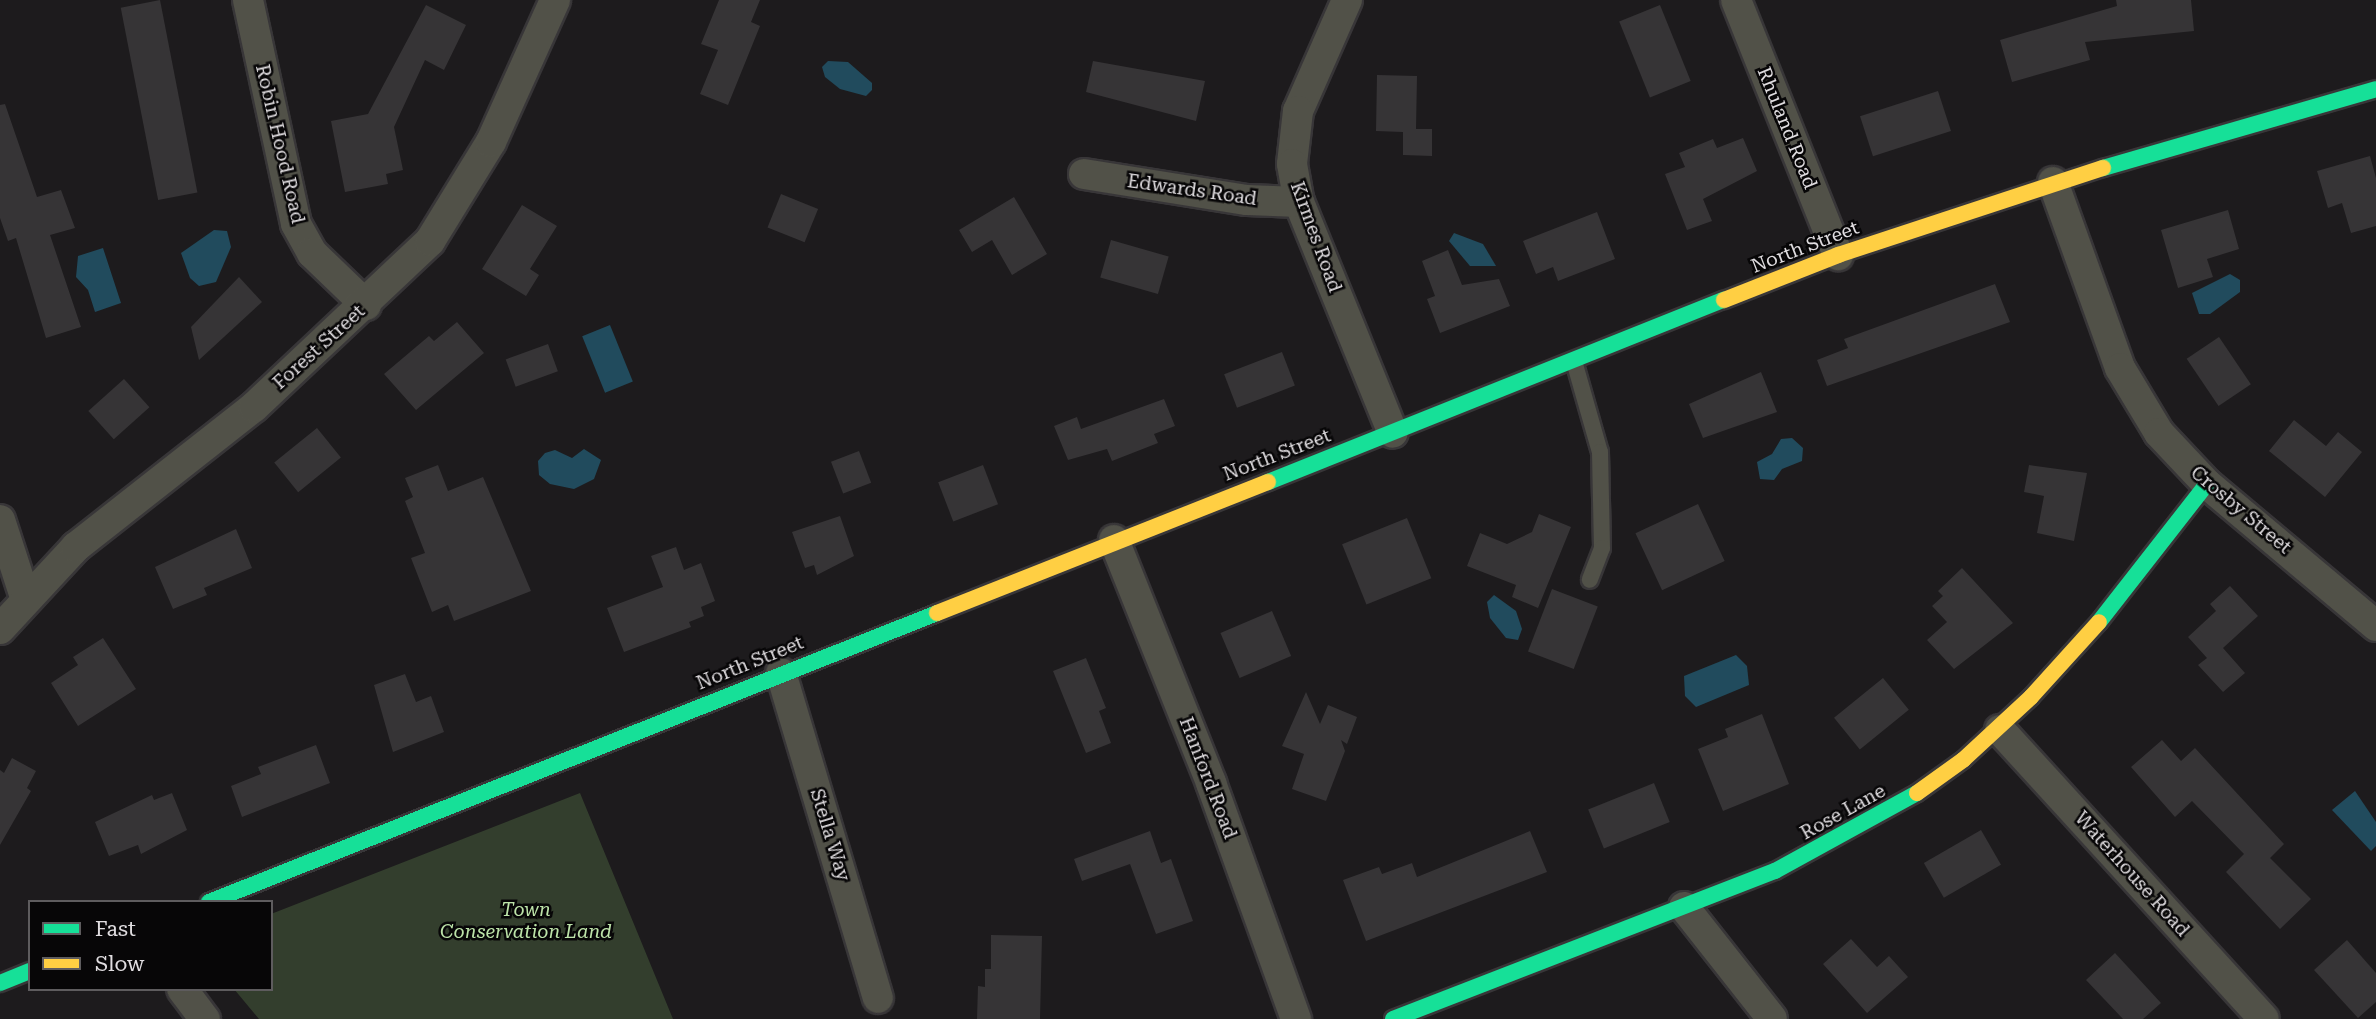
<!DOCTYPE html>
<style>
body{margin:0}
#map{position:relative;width:2376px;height:1019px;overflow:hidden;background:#1d1b1d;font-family:"Roboto Serif",serif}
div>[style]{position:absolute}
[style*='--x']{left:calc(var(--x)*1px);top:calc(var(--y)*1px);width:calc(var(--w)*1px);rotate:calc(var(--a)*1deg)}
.green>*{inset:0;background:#333e2d}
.water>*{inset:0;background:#214b5d;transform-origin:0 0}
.building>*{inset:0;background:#363436;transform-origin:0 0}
.roads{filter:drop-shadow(2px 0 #383638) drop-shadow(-2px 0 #383638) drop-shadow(0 2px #383638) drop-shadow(0 -2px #383638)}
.lane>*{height:16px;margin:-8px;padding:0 8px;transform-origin:8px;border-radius:8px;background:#515148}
.street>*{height:30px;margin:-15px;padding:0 15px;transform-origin:15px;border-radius:15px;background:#515148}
.fast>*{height:16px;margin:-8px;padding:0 8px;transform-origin:8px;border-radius:8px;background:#16e098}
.slow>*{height:16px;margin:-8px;padding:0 8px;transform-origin:8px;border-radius:8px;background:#ffcf43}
span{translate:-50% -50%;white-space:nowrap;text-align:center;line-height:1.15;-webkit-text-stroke:5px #070607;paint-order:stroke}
.street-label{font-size:19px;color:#e0dde0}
.park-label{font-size:19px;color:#bde4a9;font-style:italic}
.legend{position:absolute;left:28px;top:900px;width:245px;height:91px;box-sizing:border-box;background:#070607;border:2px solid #5e5c5e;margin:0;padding:9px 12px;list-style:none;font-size:21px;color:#e0dde0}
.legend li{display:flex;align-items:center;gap:14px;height:35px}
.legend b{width:35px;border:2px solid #5e5c5e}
</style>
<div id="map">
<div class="green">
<i style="clip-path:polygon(580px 793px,673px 1019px,259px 1019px,234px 989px,271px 989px,271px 914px)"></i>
</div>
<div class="water">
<i style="clip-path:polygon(828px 61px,848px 62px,872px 83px,872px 90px,866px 96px,840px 89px,825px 77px,822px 67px)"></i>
<i style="clip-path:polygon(214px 230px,227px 231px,231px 247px,216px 282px,199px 286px,190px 278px,181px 253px)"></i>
<i style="clip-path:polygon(1454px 233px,1483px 244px,1496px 266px,1470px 266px,1449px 241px)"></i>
<i style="clip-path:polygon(103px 248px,121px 303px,95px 312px,88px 290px,76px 277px,78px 256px)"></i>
<i style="clip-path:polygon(2230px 274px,2240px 280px,2240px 292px,2210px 314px,2199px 314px,2192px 293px)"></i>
<i style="left:610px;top:325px;width:61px;height:30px;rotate:68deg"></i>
<i style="clip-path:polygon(1792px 438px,1803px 448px,1802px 461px,1782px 469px,1774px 480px,1760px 479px,1757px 462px,1772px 454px,1781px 439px)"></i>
<i style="clip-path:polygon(584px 449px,601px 460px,594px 479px,574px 489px,550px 484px,539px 475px,538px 461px,545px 453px,555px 450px,572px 458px)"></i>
<i style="clip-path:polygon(1494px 595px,1516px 611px,1522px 629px,1518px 640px,1506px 638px,1490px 618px,1487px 602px)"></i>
<i style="clip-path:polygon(1736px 655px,1747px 666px,1749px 685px,1696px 707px,1685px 696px,1684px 676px)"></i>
<i style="clip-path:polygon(2355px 791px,2376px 822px,2376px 846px,2371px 851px,2332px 810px)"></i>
</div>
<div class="building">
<i style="left:160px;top:0;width:196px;height:40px;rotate:79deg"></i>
<i style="clip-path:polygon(719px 0,760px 0,751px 22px,760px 26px,728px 105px,700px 94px,718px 50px,701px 44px)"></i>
<i style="clip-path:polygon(2116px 0,2191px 0,2194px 31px,2085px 42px,2090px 60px,2012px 82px,2000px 40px,2117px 6px)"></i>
<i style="clip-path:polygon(426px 5px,466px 25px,444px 70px,425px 60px,394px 127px,403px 170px,386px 174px,388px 184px,345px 192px,331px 121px,368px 114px)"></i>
<i style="left:1660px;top:5px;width:82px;height:44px;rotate:68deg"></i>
<i style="clip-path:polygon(1093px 61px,1205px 81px,1196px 121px,1086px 92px)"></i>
<i style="clip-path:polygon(1377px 75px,1417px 76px,1416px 129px,1432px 129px,1432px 156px,1403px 155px,1403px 132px,1376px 131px)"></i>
<i style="left:1938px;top:91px;width:42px;height:82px;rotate:72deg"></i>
<i style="clip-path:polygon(5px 104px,37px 197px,61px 190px,75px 228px,50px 235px,81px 327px,46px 338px,16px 238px,8px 241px,0 218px,0 105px)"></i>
<i style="clip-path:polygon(1743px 138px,1757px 171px,1703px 199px,1712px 221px,1687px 230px,1665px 174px,1685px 167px,1679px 153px,1713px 139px,1717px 148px)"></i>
<i style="clip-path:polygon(2370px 156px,2376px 178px,2376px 226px,2351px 233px,2342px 203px,2328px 208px,2317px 171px)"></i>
<i style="left:781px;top:194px;width:40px;height:36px;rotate:22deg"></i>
<i style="clip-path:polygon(1014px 197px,1047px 254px,1012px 275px,992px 240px,972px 252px,959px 230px)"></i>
<i style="clip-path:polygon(522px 205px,557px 226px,530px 269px,539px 275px,526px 296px,482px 269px)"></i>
<i style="clip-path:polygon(2228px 210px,2239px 249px,2207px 259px,2213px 277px,2178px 288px,2161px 230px)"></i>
<i style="clip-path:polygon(1597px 212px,1615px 259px,1558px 281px,1553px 267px,1536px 274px,1523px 241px)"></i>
<i style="left:1111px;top:240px;width:60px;height:39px;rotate:16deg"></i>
<i style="clip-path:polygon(1448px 250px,1462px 285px,1499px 279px,1510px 306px,1440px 333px,1427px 299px,1435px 296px,1422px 261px)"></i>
<i style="clip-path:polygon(239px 277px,262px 302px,199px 360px,191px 327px)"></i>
<i style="clip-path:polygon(1995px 284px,2010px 322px,1827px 386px,1817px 360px,1848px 348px,1844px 339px)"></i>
<i style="clip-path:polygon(457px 322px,484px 353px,416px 410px,384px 374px,429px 336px,434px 341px)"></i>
<i style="left:2219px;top:337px;width:57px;height:39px;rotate:56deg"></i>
<i style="left:548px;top:344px;width:29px;height:45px;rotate:70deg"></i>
<i style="left:1282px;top:352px;width:36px;height:62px;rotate:69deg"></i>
<i style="clip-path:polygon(1761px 372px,1777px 412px,1703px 438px,1689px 404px)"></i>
<i style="left:124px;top:379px;width:38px;height:48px;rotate:48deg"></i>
<i style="clip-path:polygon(1164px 399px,1175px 426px,1154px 434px,1158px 443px,1112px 461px,1107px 449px,1068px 460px,1054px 426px,1077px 417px,1081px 429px)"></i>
<i style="clip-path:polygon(2294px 420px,2326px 446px,2338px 432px,2362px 452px,2325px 497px,2269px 451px)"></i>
<i style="left:317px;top:428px;width:38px;height:55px;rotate:51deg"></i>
<i style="left:859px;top:451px;width:34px;height:30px;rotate:69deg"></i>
<i style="clip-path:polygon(438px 465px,448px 491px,483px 477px,531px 591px,454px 621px,448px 605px,432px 612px,411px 558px,425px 553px,405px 501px,413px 497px,405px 478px)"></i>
<i style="left:983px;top:465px;width:42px;height:48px;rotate:69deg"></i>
<i style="clip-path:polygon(2029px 465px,2087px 473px,2074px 541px,2037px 533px,2044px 496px,2024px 492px)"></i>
<i style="left:1698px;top:504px;width:63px;height:69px;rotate:65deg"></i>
<i style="clip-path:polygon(1539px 514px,1571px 527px,1538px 608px,1512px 597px,1516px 585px,1467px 566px,1480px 533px,1507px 544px,1532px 532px)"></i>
<i style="clip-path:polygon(840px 516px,854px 556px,817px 575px,814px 565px,805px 568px,792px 532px)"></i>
<i style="left:1407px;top:518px;width:65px;height:70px;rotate:68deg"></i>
<i style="clip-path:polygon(236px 529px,252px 568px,204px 588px,207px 595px,173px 609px,155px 567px)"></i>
<i style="clip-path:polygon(676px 547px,684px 570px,701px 563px,715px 601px,701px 607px,704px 616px,689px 622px,691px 627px,624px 652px,607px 608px,663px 587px,651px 556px)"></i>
<i style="clip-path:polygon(1962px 568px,2013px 623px,1954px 669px,1927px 640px,1947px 622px,1932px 606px,1943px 596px,1938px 591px)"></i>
<i style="clip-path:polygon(2230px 586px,2258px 616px,2223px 648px,2245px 673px,2223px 692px,2198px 665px,2207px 658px,2188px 637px,2216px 611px,2210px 604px)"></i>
<i style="left:1552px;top:589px;width:49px;height:67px;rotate:21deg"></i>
<i style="left:1272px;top:611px;width:49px;height:56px;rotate:67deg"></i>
<i style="clip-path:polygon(103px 638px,136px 689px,78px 726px,51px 683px,78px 665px,73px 657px)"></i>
<i style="clip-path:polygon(1086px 658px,1106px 708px,1099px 711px,1111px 743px,1086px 753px,1053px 671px)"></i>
<i style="clip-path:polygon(405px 674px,416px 702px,431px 696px,444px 732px,393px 752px,374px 685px)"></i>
<i style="left:1883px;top:678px;width:41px;height:63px;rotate:51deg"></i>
<i style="clip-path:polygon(1306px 692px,1320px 724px,1328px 705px,1357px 717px,1347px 744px,1341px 740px,1345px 751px,1326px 801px,1292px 789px,1304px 754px,1282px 746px)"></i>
<i style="clip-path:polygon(1762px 714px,1789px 784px,1723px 811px,1698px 749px,1728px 737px,1725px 729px)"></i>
<i style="clip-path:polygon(2162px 740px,2181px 761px,2195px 748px,2284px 844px,2270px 858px,2311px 899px,2280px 929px,2226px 872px,2244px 854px,2192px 801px,2175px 817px,2131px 767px)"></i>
<i style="clip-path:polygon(316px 745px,330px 783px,242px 817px,231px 786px,261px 774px,258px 767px)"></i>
<i style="clip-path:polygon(12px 758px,36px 771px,27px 788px,31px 791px,0 845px,0 770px,4px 773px)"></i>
<i style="left:1654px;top:783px;width:42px;height:71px;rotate:68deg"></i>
<i style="clip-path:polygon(172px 793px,187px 830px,141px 854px,138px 845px,109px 856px,95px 822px,152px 795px,154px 800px)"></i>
<i style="left:1981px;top:830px;width:40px;height:66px;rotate:60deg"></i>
<i style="clip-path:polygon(1150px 831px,1161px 863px,1171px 859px,1193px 921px,1156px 934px,1130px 864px,1082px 881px,1074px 859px)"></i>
<i style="clip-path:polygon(1530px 831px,1547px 872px,1366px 941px,1343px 880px,1379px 867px,1382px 874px,1412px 863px,1417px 877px)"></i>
<i style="clip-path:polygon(991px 935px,1042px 936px,1040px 1019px,977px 1019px,978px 986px,985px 987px,985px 969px,991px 969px)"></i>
<i style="clip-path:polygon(1851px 939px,1877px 967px,1889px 956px,1908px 977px,1867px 1013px,1823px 964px)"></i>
<i style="clip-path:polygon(2347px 940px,2376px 973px,2376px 1002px,2358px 1018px,2314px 970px)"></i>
<i style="clip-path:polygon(2115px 953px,2161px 1003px,2143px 1019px,2123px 1019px,2086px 980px)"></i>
</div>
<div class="roads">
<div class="lane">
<i style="--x:1574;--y:361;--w:95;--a:74.1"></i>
<i style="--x:1600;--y:452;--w:96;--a:88.8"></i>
<i style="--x:1602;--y:548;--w:34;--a:111"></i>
</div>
<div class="street">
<i style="--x:248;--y:0;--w:229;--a:77.9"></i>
<i style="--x:296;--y:224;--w:33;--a:61"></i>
<i style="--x:312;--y:253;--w:75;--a:43.9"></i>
<i style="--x:1347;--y:0;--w:121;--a:113.8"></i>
<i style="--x:1298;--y:111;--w:53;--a:96.5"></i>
<i style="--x:1292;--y:164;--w:39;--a:80"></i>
<i style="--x:1299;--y:202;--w:249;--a:67.9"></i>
<i style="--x:1736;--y:0;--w:275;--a:68.2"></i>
<i style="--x:1084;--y:174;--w:165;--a:9.1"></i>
<i style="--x:1247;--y:200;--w:52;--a:2.2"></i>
<i style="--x:2053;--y:182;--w:198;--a:70.2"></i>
<i style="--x:2120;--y:368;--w:76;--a:59"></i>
<i style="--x:2159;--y:433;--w:70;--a:46.7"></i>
<i style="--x:2207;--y:484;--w:221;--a:40"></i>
<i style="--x:0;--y:520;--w:81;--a:72"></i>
<i style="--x:1114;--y:540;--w:262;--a:68.2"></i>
<i style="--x:1211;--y:783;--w:251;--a:70.2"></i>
<i style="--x:0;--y:629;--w:112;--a:-47.2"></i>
<i style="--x:76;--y:547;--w:226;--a:-38.2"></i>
<i style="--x:254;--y:407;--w:242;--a:-43.3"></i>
<i style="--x:430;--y:241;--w:116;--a:-58.4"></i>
<i style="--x:491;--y:142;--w:156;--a:-65.7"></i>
<i style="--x:781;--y:673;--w:339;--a:73.4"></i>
<i style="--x:2000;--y:730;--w:391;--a:47.6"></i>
<i style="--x:1684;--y:907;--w:142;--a:51.8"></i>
<i style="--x:182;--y:989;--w:38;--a:53"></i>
</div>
<div class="fast">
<i style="--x:2103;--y:168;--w:284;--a:-16.1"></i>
<i style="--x:1268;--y:482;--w:491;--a:-21.8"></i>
<i style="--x:2099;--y:622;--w:175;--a:-52"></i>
<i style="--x:209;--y:902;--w:783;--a:-21.65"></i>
<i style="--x:0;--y:983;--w:32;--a:-22"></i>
<i style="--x:1393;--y:1019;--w:410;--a:-21.2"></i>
<i style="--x:1775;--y:871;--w:162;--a:-28.8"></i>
</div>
<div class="slow">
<i style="--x:1724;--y:300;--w:123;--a:-21.5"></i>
<i style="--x:1838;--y:255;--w:279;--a:-18.2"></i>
<i style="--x:937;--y:613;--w:356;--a:-21.6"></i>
<i style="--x:1917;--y:793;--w:57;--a:-35.7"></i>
<i style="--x:1963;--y:760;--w:93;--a:-42.8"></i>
<i style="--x:2031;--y:697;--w:101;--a:-47.8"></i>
</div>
</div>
<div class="street-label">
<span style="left:1787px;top:128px;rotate:68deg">Rhuland Road</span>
<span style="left:280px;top:144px;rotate:77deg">Robin Hood Road</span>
<span style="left:1192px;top:190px;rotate:8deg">Edwards Road</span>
<span style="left:1316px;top:237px;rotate:70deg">Kirmes Road</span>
<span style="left:1805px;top:247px;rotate:-21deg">North Street</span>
<span style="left:319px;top:347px;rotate:-42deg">Forest Street</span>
<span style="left:1277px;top:455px;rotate:-21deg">North Street</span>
<span style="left:2241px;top:510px;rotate:40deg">Crosby Street</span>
<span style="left:750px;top:663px;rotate:-22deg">North Street</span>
<span style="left:1208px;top:778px;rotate:69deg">Hanford Road</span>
<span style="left:1843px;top:812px;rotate:-29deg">Rose Lane</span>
<span style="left:830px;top:835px;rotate:73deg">Stella Way</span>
<span style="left:2132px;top:874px;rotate:48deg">Waterhouse Road</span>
</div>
<div class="park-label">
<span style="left:526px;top:921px">Town<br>Conservation Land</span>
</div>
<ul class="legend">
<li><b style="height:9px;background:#16e098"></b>Fast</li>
<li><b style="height:9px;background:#ffcf43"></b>Slow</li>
</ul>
</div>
